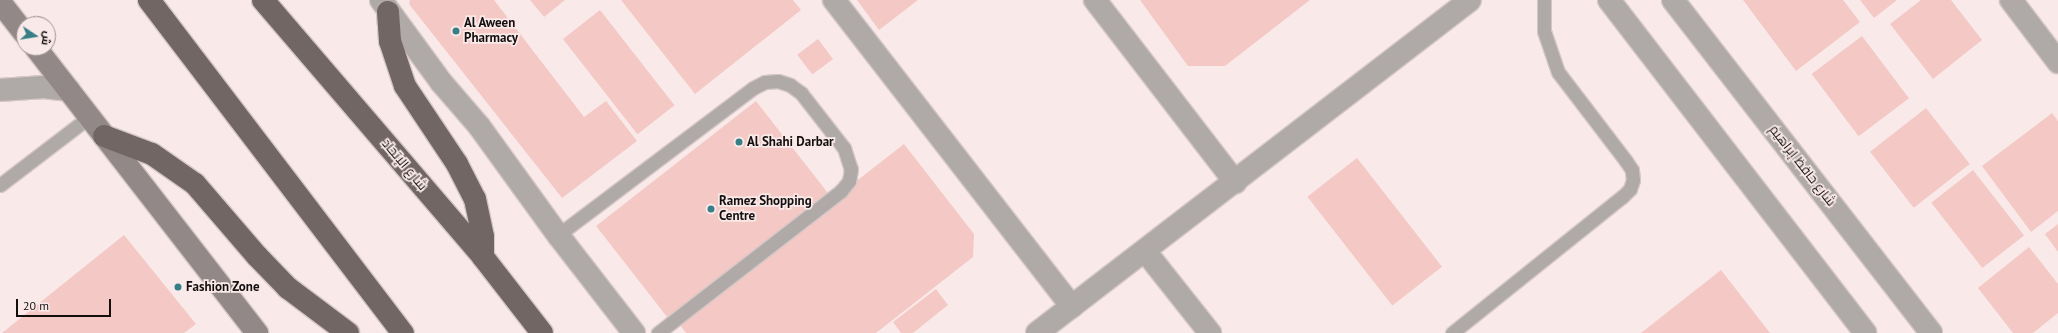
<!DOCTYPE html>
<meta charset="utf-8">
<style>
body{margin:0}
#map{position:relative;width:2058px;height:333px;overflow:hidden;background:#f9eae9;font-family:"PT Sans",Cairo,sans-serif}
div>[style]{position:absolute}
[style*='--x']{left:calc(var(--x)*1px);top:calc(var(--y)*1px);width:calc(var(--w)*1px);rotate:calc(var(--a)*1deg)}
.building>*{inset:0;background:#f4c8c4;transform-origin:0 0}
.roads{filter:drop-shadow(1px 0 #d4c7c6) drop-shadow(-1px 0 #d4c7c6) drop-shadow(0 1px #d4c7c6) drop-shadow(0 -1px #d4c7c6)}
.service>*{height:13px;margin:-6.5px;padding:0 6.5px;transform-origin:6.5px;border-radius:6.5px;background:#afa9a8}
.minor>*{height:22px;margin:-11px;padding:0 11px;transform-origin:11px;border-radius:11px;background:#afa9a8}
.tertiary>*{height:22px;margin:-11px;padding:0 11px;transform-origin:11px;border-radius:11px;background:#afa9a8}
.secondary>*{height:22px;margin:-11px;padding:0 11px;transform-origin:11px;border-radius:11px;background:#918887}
.trunk>*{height:22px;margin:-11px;padding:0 11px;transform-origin:11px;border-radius:11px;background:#726664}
.dots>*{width:11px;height:11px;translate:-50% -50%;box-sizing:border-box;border:2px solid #f9eae9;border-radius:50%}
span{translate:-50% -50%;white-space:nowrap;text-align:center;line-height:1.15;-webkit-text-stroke:3.5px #f9eae9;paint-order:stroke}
.poi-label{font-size:13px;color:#140f0f;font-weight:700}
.left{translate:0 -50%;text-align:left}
.street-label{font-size:13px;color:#140f0f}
.north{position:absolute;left:16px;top:16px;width:40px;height:40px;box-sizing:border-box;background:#f9eae9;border:1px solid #9d9292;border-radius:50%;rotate:102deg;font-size:11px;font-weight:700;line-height:16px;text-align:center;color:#140f0f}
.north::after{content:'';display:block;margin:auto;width:14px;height:18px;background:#377f87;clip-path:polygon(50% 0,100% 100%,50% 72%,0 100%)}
.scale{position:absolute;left:16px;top:299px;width:95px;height:18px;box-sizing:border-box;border:2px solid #140f0f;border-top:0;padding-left:5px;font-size:12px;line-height:14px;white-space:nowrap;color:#140f0f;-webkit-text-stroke:3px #f9eae9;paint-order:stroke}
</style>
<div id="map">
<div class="building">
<i style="clip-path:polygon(410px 0,494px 0,584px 117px,606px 101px,637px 141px,562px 198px,409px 4px)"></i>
<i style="clip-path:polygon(530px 0,565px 0,544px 17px)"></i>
<i style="clip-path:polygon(621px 0,793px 0,801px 10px,695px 94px)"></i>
<i style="clip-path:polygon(857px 0,918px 0,879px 30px)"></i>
<i style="clip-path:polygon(1140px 0,1310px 0,1225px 66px,1188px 66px)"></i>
<i style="clip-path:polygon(1743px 0,1843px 0,1860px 22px,1796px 71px)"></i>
<i style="clip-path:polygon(1860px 0,1897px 0,1874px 18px)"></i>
<i style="clip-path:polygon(1921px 0,1951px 0,1982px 40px,1933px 79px,1890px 24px)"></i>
<i style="left:600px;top:10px;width:121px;height:47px;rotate:52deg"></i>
<i style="left:1862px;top:36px;width:78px;height:63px;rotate:53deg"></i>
<i style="left:818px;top:39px;width:25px;height:26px;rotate:53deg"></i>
<i style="left:756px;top:101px;width:118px;height:203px;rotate:52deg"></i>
<i style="left:1926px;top:108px;width:71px;height:71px;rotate:52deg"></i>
<i style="clip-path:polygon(2052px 113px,2058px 121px,2058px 211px,2031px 232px,1982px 166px)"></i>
<i style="clip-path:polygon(904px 144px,974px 234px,973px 257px,876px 333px,686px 333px,677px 321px)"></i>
<i style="left:1357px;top:158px;width:138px;height:63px;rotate:52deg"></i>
<i style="left:1973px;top:170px;width:83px;height:53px;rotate:52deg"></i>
<i style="clip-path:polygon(2058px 224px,2058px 252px,2045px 234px)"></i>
<i style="clip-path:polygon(124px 235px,196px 324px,184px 333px,2px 333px)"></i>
<i style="clip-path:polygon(2029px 247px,2058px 284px,2058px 313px,2033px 333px,2013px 333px,1978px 288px)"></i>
<i style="clip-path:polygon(1721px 270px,1770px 333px,1641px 333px)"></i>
<i style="clip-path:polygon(936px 289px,948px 305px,913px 333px,901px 333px,893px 322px)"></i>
</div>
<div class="roads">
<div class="service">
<i style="--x:0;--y:185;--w:112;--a:-37.4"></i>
<i style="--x:558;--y:235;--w:244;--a:-37"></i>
<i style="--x:753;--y:88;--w:13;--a:-27"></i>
<i style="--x:765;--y:82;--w:13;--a:-4"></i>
<i style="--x:778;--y:81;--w:13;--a:18"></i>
<i style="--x:790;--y:85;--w:14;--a:36"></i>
<i style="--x:801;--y:93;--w:70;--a:52"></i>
<i style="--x:844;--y:148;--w:22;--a:72"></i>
<i style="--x:851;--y:169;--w:12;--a:99"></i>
<i style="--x:849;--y:181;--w:13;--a:129"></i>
<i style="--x:841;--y:191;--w:232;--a:142.2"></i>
<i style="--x:1452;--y:333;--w:218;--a:-38.7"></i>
<i style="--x:1622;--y:197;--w:11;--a:-45"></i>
<i style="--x:1630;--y:189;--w:9;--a:-72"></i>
<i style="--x:1633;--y:180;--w:10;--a:-96"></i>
<i style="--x:1632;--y:170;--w:11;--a:-124"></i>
<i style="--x:1626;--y:161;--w:112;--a:-127.4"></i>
<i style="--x:1558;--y:72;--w:43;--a:-108.9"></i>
<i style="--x:1544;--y:31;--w:31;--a:-90"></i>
</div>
<div class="minor">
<i style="--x:834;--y:0;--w:388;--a:52.2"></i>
<i style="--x:1095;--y:0;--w:230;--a:52.4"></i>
<i style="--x:2011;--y:0;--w:78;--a:52.8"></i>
<i style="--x:0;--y:90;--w:44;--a:-3.9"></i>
<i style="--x:44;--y:87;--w:25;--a:7"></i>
<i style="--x:1145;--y:251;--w:105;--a:51.6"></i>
<i style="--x:1037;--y:333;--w:546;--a:-37.56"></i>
</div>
<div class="tertiary">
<i style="--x:381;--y:0;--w:102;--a:53.8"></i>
<i style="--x:441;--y:82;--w:58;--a:49.2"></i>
<i style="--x:479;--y:126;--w:135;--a:54.1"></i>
<i style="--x:558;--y:235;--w:124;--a:52.2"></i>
<i style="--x:1609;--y:0;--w:420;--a:52.4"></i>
<i style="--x:1673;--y:0;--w:421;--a:52.2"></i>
</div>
<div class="secondary">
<i style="--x:0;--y:2;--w:39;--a:52"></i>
<i style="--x:36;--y:48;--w:361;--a:52.2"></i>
</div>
<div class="trunk">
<i style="--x:149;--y:0;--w:419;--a:52.7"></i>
<i style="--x:263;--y:0;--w:338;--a:49.4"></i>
<i style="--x:483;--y:257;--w:96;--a:52.2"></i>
<i style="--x:388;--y:12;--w:29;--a:86"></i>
<i style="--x:390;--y:41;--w:47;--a:71.6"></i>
<i style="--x:405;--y:86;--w:94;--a:56.3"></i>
<i style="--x:457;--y:164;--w:39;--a:63"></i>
<i style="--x:475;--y:199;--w:39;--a:78"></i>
<i style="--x:483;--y:237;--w:20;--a:90"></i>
<i style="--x:104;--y:136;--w:51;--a:20.6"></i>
<i style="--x:152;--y:154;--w:52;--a:34.9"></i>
<i style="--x:195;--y:184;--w:95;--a:49.3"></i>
<i style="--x:257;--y:256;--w:45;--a:45.9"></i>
<i style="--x:288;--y:288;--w:75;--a:36.9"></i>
</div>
</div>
<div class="dots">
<i style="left:456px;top:31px;background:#377f87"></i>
<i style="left:739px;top:142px;background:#377f87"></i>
<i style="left:711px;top:209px;background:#377f87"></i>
<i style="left:178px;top:287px;background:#377f87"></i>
</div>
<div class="poi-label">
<span class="left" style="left:464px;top:31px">Al Aween<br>Pharmacy</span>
<span class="left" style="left:747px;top:142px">Al Shahi Darbar</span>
<span class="left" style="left:719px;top:209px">Ramez Shopping<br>Centre</span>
<span class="left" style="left:186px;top:287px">Fashion Zone</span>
</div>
<div class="street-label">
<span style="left:404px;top:165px;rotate:50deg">شارع الإتحاد</span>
<span style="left:1802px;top:166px;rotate:52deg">شارع حافظ إبراهيم</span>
</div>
<div class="north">ش</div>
<div class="scale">20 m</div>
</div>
